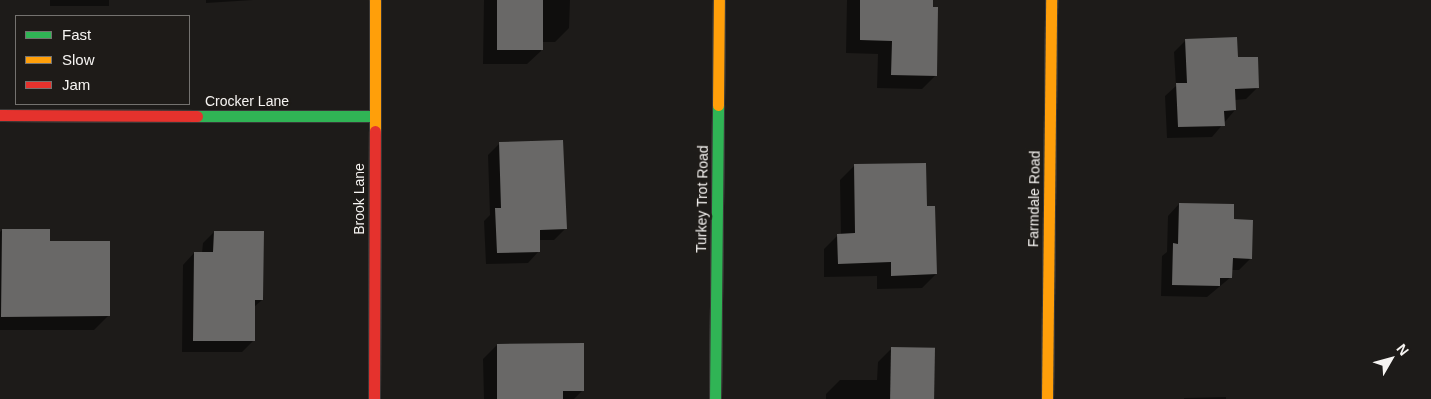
<!DOCTYPE html>
<style>
body{margin:0}
#map{position:relative;width:1431px;height:399px;overflow:hidden;background:#1d1b19;font-family:Arial,sans-serif}
div>[style]{position:absolute}
[style*='--x']{left:calc(var(--x)*1px);top:calc(var(--y)*1px);width:calc(var(--w)*1px);rotate:calc(var(--a)*1deg)}
.shadow>*{inset:0;background:#0007;transform-origin:0 0}
.building>*{inset:0;background:#696867;transform-origin:0 0}
.roads{filter:drop-shadow(1px 0 #3a3837) drop-shadow(-1px 0 #3a3837) drop-shadow(0 1px #3a3837) drop-shadow(0 -1px #3a3837)}
.fast>*{height:11px;margin:-5.5px;padding:0 5.5px;transform-origin:5.5px;border-radius:5.5px;background:#30b455}
.slow>*{height:11px;margin:-5.5px;padding:0 5.5px;transform-origin:5.5px;border-radius:5.5px;background:#ff9f0a}
.jam>*{height:11px;margin:-5.5px;padding:0 5.5px;transform-origin:5.5px;border-radius:5.5px;background:#e5322d}
span{translate:-50% -50%;white-space:nowrap;text-align:center;line-height:1.15;-webkit-text-stroke:5px #1e1b18;paint-order:stroke}
.street-label{font-size:14px;color:#f6f4f2}
.legend{position:absolute;left:15px;top:15px;width:175px;height:90px;box-sizing:border-box;background:#1e1b18;border:1px solid #74726f;margin:0;padding:6px 9px;list-style:none;font-size:15px;color:#f6f4f2}
.legend li{display:flex;align-items:center;gap:10px;height:25px}
.legend b{width:25px;border:1px solid #74726f}
.north{position:absolute;left:1366px;top:334px;width:50px;height:50px;-webkit-text-stroke:4px #1e1b18;paint-order:stroke;rotate:52deg;font-size:14px;font-weight:700;line-height:20px;text-align:center;color:#f6f4f2}
.north::after{content:'';display:block;margin:auto;width:18px;height:22px;background:#f6f4f2;clip-path:polygon(50% 0,100% 100%,50% 72%,0 100%)}
</style>
<div id="map">
<div class="shadow">
<i style="left:50px;top:0;width:59px;height:6px"></i>
<i style="clip-path:polygon(206px 0,253px 0,206px 3px)"></i>
<i style="clip-path:polygon(484px 0,570px 0,569px 28px,555px 42px,541px 42px,541px 51px,527px 64px,483px 64px)"></i>
<i style="clip-path:polygon(847px 0,932px 0,936px 75px,922px 89px,877px 88px,878px 54px,846px 53px)"></i>
<i style="clip-path:polygon(1186px 40px,1257px 88px,1246px 99px,1235px 100px,1235px 110px,1212px 137px,1167px 138px,1165px 96px,1176px 86px,1174px 52px)"></i>
<i style="clip-path:polygon(500px 143px,566px 228px,554px 240px,539px 240px,539px 251px,528px 263px,486px 264px,484px 221px,490px 215px,488px 155px)"></i>
<i style="clip-path:polygon(854px 166px,936px 274px,922px 288px,877px 289px,877px 276px,824px 277px,824px 249px,838px 235px,841px 235px,840px 180px)"></i>
<i style="clip-path:polygon(1179px 204px,1232px 221px,1251px 258px,1239px 270px,1231px 270px,1231px 277px,1207px 297px,1161px 296px,1162px 256px,1167px 252px,1168px 216px)"></i>
<i style="clip-path:polygon(2px 230px,48px 242px,108px 316px,94px 330px,0 330px,0 232px)"></i>
<i style="clip-path:polygon(214px 232px,262px 300px,254px 307px,253px 341px,242px 352px,182px 352px,183px 265px,194px 253px,202px 253px,203px 243px)"></i>
<i style="clip-path:polygon(497px 345px,583px 390px,574px 399px,484px 399px,483px 359px)"></i>
<i style="clip-path:polygon(892px 348px,933px 399px,826px 399px,826px 394px,840px 380px,877px 380px,878px 362px)"></i>
<i style="clip-path:polygon(1226px 397px,1226px 399px,1184px 399px,1184px 398px)"></i>
</div>
<div class="building">
<i style="left:497px;top:0;width:46px;height:50px"></i>
<i style="clip-path:polygon(860px 0,933px 0,933px 7px,938px 7px,937px 76px,891px 75px,892px 41px,860px 40px)"></i>
<i style="clip-path:polygon(1237px 37px,1238px 57px,1258px 57px,1259px 88px,1235px 89px,1236px 110px,1224px 111px,1225px 126px,1178px 127px,1176px 83px,1187px 83px,1185px 39px)"></i>
<i style="clip-path:polygon(563px 140px,567px 229px,540px 230px,540px 252px,497px 253px,495px 208px,501px 208px,499px 142px)"></i>
<i style="clip-path:polygon(926px 163px,927px 206px,935px 206px,937px 274px,891px 276px,891px 262px,838px 264px,837px 234px,855px 233px,854px 164px)"></i>
<i style="clip-path:polygon(1179px 203px,1234px 204px,1234px 219px,1253px 220px,1252px 259px,1233px 258px,1232px 278px,1220px 278px,1220px 286px,1172px 285px,1173px 243px,1178px 244px)"></i>
<i style="clip-path:polygon(2px 229px,50px 229px,50px 241px,110px 241px,110px 316px,1px 317px)"></i>
<i style="clip-path:polygon(214px 231px,264px 231px,263px 300px,255px 300px,255px 341px,193px 341px,194px 252px,213px 252px)"></i>
<i style="clip-path:polygon(584px 343px,584px 391px,563px 391px,563px 399px,497px 399px,497px 344px)"></i>
<i style="left:891px;top:347px;width:44px;height:52px;rotate:1deg"></i>
</div>
<div class="roads">
<div class="fast">
<i style="--x:197;--y:116;--w:177;--a:0"></i>
<i style="--x:715;--y:399;--w:294;--a:-89.4"></i>
</div>
<div class="slow">
<i style="--x:718;--y:105;--w:105;--a:-89.5"></i>
<i style="--x:375;--y:131;--w:131;--a:-90"></i>
<i style="--x:1047;--y:399;--w:399;--a:-89.4"></i>
</div>
<div class="jam">
<i style="--x:0;--y:115;--w:197;--a:0.3"></i>
<i style="--x:374;--y:399;--w:268;--a:-89.8"></i>
</div>
</div>
<div class="street-label">
<span style="left:247px;top:101px">Crocker Lane</span>
<span style="left:359px;top:199px;rotate:-90deg">Brook Lane</span>
<span style="left:702px;top:199px;rotate:-89deg">Turkey Trot Road</span>
<span style="left:1034px;top:199px;rotate:-89deg">Farmdale Road</span>
</div>
<ul class="legend">
<li><b style="height:6px;background:#30b455"></b>Fast</li>
<li><b style="height:6px;background:#ff9f0a"></b>Slow</li>
<li><b style="height:6px;background:#e5322d"></b>Jam</li>
</ul>
<div class="north">N</div>
</div>
